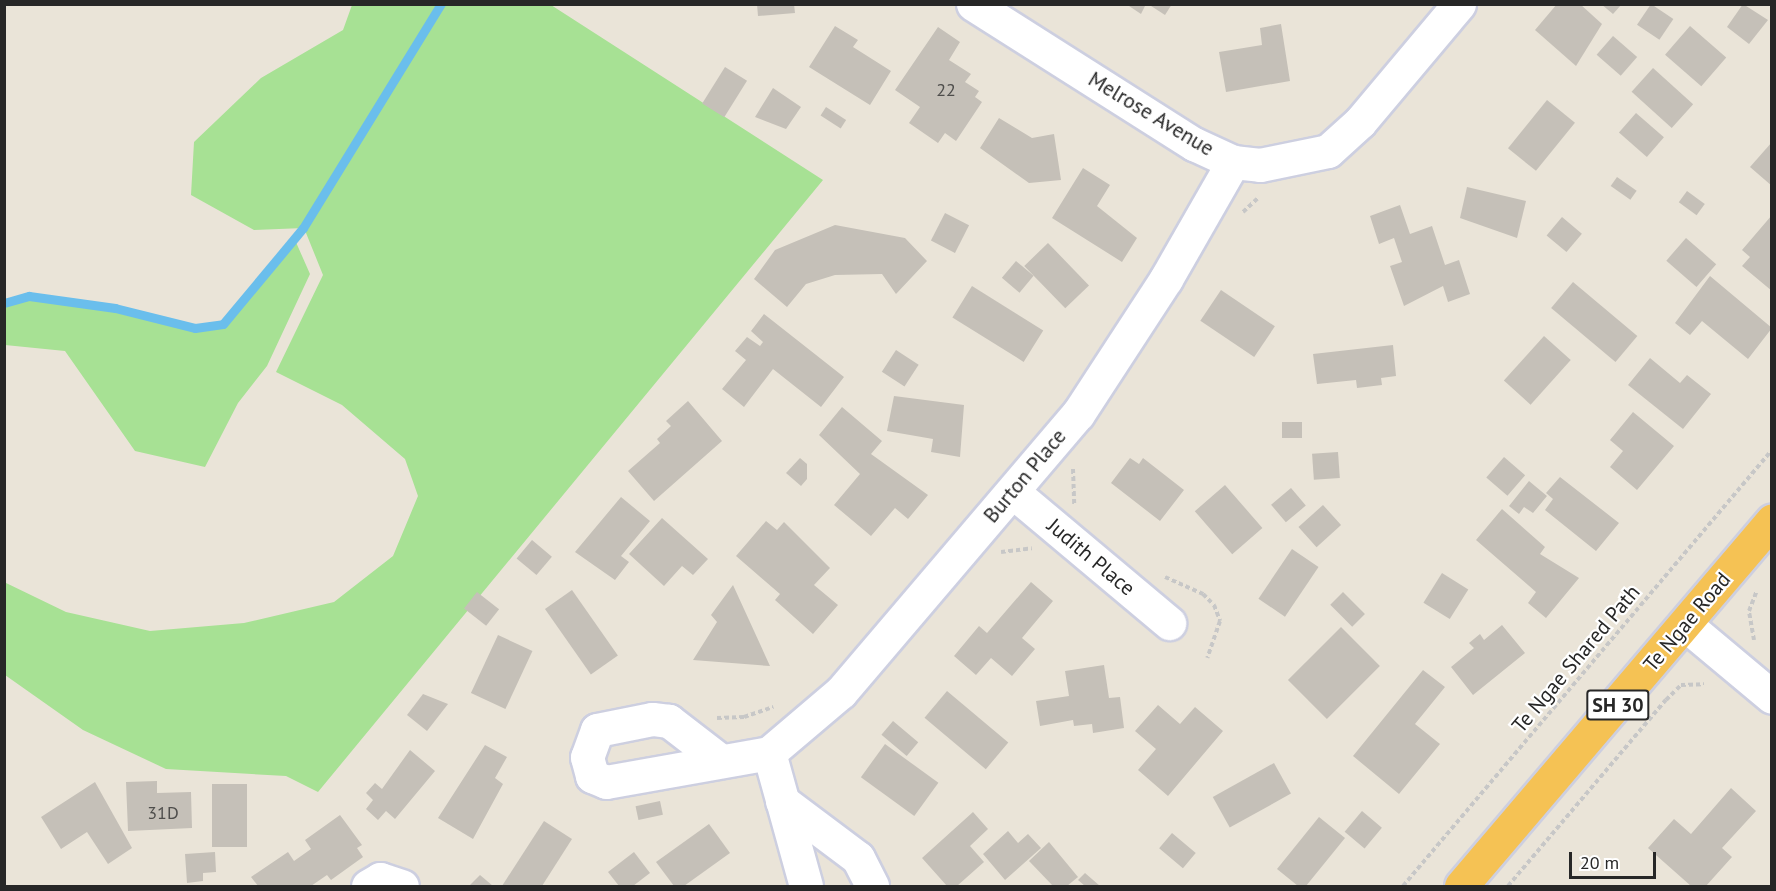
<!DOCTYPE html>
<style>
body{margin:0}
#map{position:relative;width:1776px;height:891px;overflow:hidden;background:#eae4d8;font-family:"PT Sans",sans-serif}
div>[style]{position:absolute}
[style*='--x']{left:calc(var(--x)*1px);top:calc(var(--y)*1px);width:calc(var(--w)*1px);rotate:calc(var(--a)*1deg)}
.green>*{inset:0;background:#a7e194}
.stream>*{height:9px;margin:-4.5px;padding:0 4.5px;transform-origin:4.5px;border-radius:4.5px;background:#6abeec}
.building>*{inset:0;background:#c5c0b8;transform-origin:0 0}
.path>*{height:4px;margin-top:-2px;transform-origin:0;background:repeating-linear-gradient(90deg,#c7c7c7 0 4.5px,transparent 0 7.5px)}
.roads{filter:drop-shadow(2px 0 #cdcfe0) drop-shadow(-2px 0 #cdcfe0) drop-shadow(0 2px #cdcfe0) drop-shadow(0 -2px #cdcfe0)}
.minor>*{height:33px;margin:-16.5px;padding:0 16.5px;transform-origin:16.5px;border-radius:16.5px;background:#fff}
.trunk>*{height:33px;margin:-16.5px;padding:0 16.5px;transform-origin:16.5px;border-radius:16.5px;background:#f5c254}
span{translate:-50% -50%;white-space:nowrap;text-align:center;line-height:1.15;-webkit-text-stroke:4.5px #fff;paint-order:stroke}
.number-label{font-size:18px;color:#4e4d4b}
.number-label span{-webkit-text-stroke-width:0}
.shield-label span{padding:2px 4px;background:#fff;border:2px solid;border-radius:4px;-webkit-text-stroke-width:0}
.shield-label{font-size:20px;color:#272727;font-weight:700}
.street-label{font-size:21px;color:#272727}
.frame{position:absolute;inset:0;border:6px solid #272727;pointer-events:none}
.scale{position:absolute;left:1569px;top:852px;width:87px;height:27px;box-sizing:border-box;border:3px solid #272727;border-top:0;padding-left:8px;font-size:18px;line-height:21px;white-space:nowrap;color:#272727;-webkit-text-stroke:4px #fff;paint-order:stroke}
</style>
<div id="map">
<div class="green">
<i style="clip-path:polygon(352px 5px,551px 5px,823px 180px,318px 792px,286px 776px,166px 769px,83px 730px,5px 675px,4px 582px,66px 612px,150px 631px,244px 623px,334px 602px,393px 556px,418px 496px,405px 459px,342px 405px,276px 372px,323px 275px,304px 228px,254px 230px,191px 195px,194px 142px,261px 78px,343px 30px)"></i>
<i style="clip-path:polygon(295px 240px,310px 274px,267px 366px,238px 403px,205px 467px,135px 451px,65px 351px,5px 345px,5px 303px,29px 296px,115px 308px,195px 328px,223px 324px)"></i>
</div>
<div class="stream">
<i style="--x:4;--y:303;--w:26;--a:-16"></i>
<i style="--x:29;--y:296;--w:87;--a:7.9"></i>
<i style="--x:115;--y:308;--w:82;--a:14"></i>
<i style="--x:195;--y:328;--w:28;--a:-8"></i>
<i style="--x:223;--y:324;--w:125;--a:-50.2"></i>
<i style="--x:303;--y:228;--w:263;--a:-58.4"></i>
</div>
<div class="building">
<i style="clip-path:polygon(757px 4px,794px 4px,795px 13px,758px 16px)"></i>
<i style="clip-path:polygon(1126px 4px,1146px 4px,1141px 14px)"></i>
<i style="clip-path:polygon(1148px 4px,1172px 4px,1165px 15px)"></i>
<i style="clip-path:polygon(1557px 4px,1580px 4px,1602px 24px,1576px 66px,1535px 30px)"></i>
<i style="clip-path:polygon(1601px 4px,1622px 4px,1613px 14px)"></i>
<i style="left:1651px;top:4px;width:27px;height:25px;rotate:34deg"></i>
<i style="clip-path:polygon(1743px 4px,1768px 20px,1749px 44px,1727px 27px)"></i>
<i style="clip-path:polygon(1281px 24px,1290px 81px,1226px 92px,1219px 52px,1262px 45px,1260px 28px)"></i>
<i style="clip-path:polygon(835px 26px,858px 40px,853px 47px,891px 71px,870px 105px,809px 67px)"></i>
<i style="left:1690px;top:26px;width:48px;height:38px;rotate:41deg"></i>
<i style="clip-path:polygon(938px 27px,960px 42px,949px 60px,971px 74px,965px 82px,979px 91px,975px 97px,982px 102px,956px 141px,945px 133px,938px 143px,909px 123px,920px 107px,895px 90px)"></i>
<i style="left:1613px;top:36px;width:32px;height:25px;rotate:41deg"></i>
<i style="left:725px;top:67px;width:26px;height:43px;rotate:32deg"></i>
<i style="left:1653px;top:68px;width:54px;height:32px;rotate:42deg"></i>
<i style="clip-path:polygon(773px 88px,801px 107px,786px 129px,755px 117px)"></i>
<i style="left:1547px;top:100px;width:36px;height:62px;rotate:39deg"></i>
<i style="left:826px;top:107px;width:24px;height:10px;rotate:33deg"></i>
<i style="left:1636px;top:113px;width:37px;height:26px;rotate:41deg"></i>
<i style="clip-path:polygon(999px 118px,1032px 138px,1054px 134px,1061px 180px,1029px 183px,980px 148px)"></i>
<i style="clip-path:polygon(1772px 142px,1772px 186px,1750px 167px)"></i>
<i style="clip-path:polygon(1083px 168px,1110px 185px,1097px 206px,1137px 238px,1122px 262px,1052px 218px)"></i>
<i style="left:1617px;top:177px;width:24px;height:11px;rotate:35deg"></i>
<i style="clip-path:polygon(1467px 187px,1526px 201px,1517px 238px,1460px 218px)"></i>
<i style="left:1687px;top:191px;width:22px;height:14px;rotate:36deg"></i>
<i style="clip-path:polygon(1400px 205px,1410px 234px,1432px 226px,1445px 265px,1459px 260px,1470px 294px,1448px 302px,1443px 286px,1404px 306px,1390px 266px,1402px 262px,1394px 238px,1379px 244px,1370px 216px)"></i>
<i style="left:945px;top:213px;width:27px;height:31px;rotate:27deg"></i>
<i style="clip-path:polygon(1772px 215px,1772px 291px,1742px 266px,1750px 257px,1742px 250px)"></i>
<i style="left:1562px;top:217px;width:26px;height:24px;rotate:40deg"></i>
<i style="clip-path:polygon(835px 225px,905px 238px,927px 261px,896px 294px,882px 274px,835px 275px,806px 284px,787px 307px,754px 279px,775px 250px)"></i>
<i style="left:1686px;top:238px;width:40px;height:30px;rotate:41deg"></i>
<i style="left:1048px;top:243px;width:59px;height:33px;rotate:46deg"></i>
<i style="left:1016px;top:261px;width:23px;height:22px;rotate:40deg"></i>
<i style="clip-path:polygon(1710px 276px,1772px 328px,1748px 359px,1702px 321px,1690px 335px,1675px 323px)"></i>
<i style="left:1573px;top:282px;width:84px;height:34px;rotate:40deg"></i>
<i style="left:972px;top:286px;width:84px;height:37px;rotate:32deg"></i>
<i style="left:1221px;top:290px;width:65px;height:37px;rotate:34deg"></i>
<i style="clip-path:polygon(764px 314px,844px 377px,821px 407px,773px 369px,744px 407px,722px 389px,746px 360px,735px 351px,747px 337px,760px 346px,763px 342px,751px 331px)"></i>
<i style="left:1544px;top:336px;width:36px;height:60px;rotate:42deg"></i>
<i style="clip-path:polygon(1393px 345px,1396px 376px,1381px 378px,1382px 385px,1357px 388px,1356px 380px,1317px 384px,1313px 354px)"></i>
<i style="left:896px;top:350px;width:27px;height:26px;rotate:33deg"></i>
<i style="clip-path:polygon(1650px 358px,1680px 383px,1687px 375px,1711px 394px,1683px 429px,1628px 385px)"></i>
<i style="clip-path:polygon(894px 396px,964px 405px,960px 457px,931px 452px,933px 439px,887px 431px)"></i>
<i style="clip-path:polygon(688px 401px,722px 441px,654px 501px,628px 471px,660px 443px,657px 439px,671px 426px,666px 421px)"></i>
<i style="clip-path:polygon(842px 407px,882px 441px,871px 454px,928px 495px,908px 519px,895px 508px,871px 536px,834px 505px,860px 474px,819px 435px)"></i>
<i style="clip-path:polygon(1633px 412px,1674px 446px,1637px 490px,1610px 467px,1623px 451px,1610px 440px)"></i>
<i style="left:1302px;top:422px;width:16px;height:20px;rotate:90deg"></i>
<i style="left:1338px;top:452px;width:26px;height:26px;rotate:86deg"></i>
<i style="left:1504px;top:457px;width:28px;height:27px;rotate:41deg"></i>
<i style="clip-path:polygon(800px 458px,807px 464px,807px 479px,801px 486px,786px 473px)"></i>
<i style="clip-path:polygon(1130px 458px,1139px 464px,1143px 458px,1184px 490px,1160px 521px,1111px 483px)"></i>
<i style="clip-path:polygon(1560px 477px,1619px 523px,1596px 551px,1545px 510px,1553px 499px,1546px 493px)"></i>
<i style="clip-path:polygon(1529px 481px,1547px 496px,1533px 513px,1524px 507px,1519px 514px,1509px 506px)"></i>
<i style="left:1225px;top:485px;width:57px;height:40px;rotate:49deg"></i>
<i style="left:1291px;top:488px;width:23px;height:26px;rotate:50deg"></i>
<i style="clip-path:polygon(621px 497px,650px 521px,621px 556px,629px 562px,615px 580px,575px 552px)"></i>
<i style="left:1323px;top:505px;width:27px;height:33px;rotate:48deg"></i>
<i style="clip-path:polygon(1502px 509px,1545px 547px,1540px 554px,1579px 578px,1546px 618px,1528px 603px,1536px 592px,1476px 540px)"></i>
<i style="clip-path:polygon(662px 518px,708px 559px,693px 575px,682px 566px,664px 586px,629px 554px)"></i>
<i style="clip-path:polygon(766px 521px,777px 530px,784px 522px,830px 568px,814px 585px,838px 605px,813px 634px,775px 600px,780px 594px,736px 556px)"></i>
<i style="left:532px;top:540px;width:26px;height:24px;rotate:40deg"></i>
<i style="left:1292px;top:549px;width:32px;height:60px;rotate:34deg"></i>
<i style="left:1442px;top:573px;width:31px;height:35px;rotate:32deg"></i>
<i style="clip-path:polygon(1031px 582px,1053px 601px,1022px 638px,1035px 649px,1012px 676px,991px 658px,976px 675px,954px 656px,979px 626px,987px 633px)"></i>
<i style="clip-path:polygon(733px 585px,770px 666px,693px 660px,717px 622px,711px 615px)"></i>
<i style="left:572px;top:590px;width:80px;height:33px;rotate:55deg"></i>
<i style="left:477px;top:592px;width:28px;height:21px;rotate:38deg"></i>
<i style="left:1343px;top:592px;width:31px;height:18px;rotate:45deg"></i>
<i style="clip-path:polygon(1502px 625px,1525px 653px,1473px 695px,1451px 667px,1474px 648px,1469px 643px,1480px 634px,1484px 640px)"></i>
<i style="left:1341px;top:627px;width:55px;height:75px;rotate:45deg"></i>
<i style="left:498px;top:635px;width:38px;height:64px;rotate:25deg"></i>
<i style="clip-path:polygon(1104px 665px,1109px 698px,1120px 697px,1124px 728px,1093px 733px,1092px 724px,1074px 726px,1073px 720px,1040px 726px,1036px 701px,1069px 696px,1065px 671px)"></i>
<i style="clip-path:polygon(1423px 670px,1445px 687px,1415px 724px,1440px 744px,1399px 794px,1353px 756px)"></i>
<i style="left:947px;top:691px;width:80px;height:35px;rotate:40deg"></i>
<i style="clip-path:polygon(423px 694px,448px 704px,427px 731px,407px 715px)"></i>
<i style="clip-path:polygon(1158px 705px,1180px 724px,1195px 707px,1223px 731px,1168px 796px,1138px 770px,1156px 749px,1135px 731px)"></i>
<i style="left:893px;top:721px;width:33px;height:18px;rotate:40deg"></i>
<i style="left:885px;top:744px;width:66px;height:41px;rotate:36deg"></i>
<i style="clip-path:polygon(485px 745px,507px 757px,495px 778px,503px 784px,473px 839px,438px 818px)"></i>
<i style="clip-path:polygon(410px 750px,435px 771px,395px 819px,386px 811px,378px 820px,366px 809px,373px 800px,366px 793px,375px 783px,382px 789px)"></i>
<i style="left:1274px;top:763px;width:35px;height:70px;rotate:61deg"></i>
<i style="clip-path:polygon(157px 781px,157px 793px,191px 792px,192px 828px,128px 831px,126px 782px)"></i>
<i style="clip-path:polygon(95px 782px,132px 848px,108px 864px,87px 832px,61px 849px,41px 817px)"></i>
<i style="left:212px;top:784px;width:35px;height:63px"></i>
<i style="clip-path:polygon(1731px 788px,1756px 811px,1722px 848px,1732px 857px,1706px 886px,1691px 886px,1648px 848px,1674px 819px,1691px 834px)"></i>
<i style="left:660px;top:801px;width:14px;height:25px;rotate:78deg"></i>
<i style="left:1362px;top:811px;width:26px;height:27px;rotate:40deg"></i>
<i style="clip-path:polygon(973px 812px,988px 829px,970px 846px,984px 862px,957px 886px,947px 886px,922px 858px)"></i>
<i style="clip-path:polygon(340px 815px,362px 845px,357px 848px,363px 857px,331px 880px,327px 875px,311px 886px,258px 886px,251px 877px,288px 852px,294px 861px,311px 849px,305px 840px)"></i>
<i style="clip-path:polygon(1319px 817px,1345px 838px,1306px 886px,1298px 886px,1277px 869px)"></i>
<i style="clip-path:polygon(544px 821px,572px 839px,542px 886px,502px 886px)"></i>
<i style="clip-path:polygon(709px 824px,730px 853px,684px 886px,674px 886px,656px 862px)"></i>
<i style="clip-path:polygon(1008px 831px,1018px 843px,1028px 834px,1041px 848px,1005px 880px,983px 854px)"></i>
<i style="left:1172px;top:833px;width:31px;height:20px;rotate:40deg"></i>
<i style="clip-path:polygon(1049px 842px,1078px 877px,1067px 886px,1053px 886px,1029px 861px)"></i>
<i style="clip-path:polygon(215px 852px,216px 872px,203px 873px,203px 881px,187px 883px,185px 854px)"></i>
<i style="clip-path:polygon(634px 852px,650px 873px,633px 886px,619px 886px,608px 872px)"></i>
<i style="clip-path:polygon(1085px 873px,1100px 886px,1085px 886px,1078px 880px)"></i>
<i style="clip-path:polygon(480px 875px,493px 886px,469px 886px)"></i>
</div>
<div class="path">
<i style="--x:1243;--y:212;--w:22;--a:-43"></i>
<i style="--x:1073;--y:469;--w:35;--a:88"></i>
<i style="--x:1001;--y:552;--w:31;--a:-7"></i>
<i style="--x:1165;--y:577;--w:42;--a:24.1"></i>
<i style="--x:1203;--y:594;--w:16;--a:45"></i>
<i style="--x:1214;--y:605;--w:17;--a:69"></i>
<i style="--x:1220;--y:621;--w:39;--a:109"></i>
<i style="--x:1754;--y:640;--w:29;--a:-100"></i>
<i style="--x:1749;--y:611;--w:22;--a:-69"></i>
<i style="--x:717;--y:718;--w:27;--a:-2"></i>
<i style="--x:744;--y:717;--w:31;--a:-19"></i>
<i style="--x:1403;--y:886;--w:571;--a:-49.76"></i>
<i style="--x:1508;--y:886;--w:244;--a:-49.7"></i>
<i style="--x:1666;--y:700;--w:21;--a:-45"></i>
<i style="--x:1681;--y:685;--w:23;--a:-2"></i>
</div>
<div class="roads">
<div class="minor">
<i style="--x:973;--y:4;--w:262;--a:32.4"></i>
<i style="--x:1194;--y:144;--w:43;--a:24.8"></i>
<i style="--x:1233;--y:162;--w:27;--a:6"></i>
<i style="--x:1260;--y:165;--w:69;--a:-11.6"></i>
<i style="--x:1328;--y:151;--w:43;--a:-42.2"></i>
<i style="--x:1360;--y:122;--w:154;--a:-50"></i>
<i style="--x:1013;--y:492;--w:204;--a:40"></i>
<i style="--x:1686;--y:625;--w:112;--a:39.9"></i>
<i style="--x:717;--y:758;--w:61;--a:-142.4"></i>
<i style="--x:669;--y:721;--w:17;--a:-173"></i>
<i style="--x:652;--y:719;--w:56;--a:168.7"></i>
<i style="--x:597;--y:730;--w:29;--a:110"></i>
<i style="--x:587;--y:757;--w:20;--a:75"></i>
<i style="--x:592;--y:776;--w:15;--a:23"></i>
<i style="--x:606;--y:782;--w:166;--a:-10.1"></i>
<i style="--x:782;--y:801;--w:95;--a:36.9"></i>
<i style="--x:858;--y:858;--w:31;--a:63"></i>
<i style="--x:368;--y:886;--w:14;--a:-30"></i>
<i style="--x:380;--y:879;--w:23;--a:18"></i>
<i style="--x:806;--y:886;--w:138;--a:-105.5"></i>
<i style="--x:769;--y:753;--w:94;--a:-40.3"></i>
<i style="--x:841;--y:692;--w:365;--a:-49.6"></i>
<i style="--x:1078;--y:414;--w:161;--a:-56.9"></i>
<i style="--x:1166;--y:279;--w:135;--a:-60.2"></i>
</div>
<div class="trunk">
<i style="--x:1461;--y:886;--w:480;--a:-49.6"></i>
</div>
</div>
<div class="number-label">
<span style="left:946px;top:90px">22</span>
<span style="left:163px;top:813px">31D</span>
</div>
<div class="shield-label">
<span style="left:1618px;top:705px">SH 30</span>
</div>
<div class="street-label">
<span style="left:1151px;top:114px;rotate:31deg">Melrose Avenue</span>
<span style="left:1025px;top:476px;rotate:-50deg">Burton Place</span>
<span style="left:1091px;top:557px;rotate:40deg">Judith Place</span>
<span style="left:1687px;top:622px;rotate:-50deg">Te Ngae Road</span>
<span style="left:1576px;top:659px;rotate:-50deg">Te Ngae Shared Path</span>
</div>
<div class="frame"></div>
<div class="scale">20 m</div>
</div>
